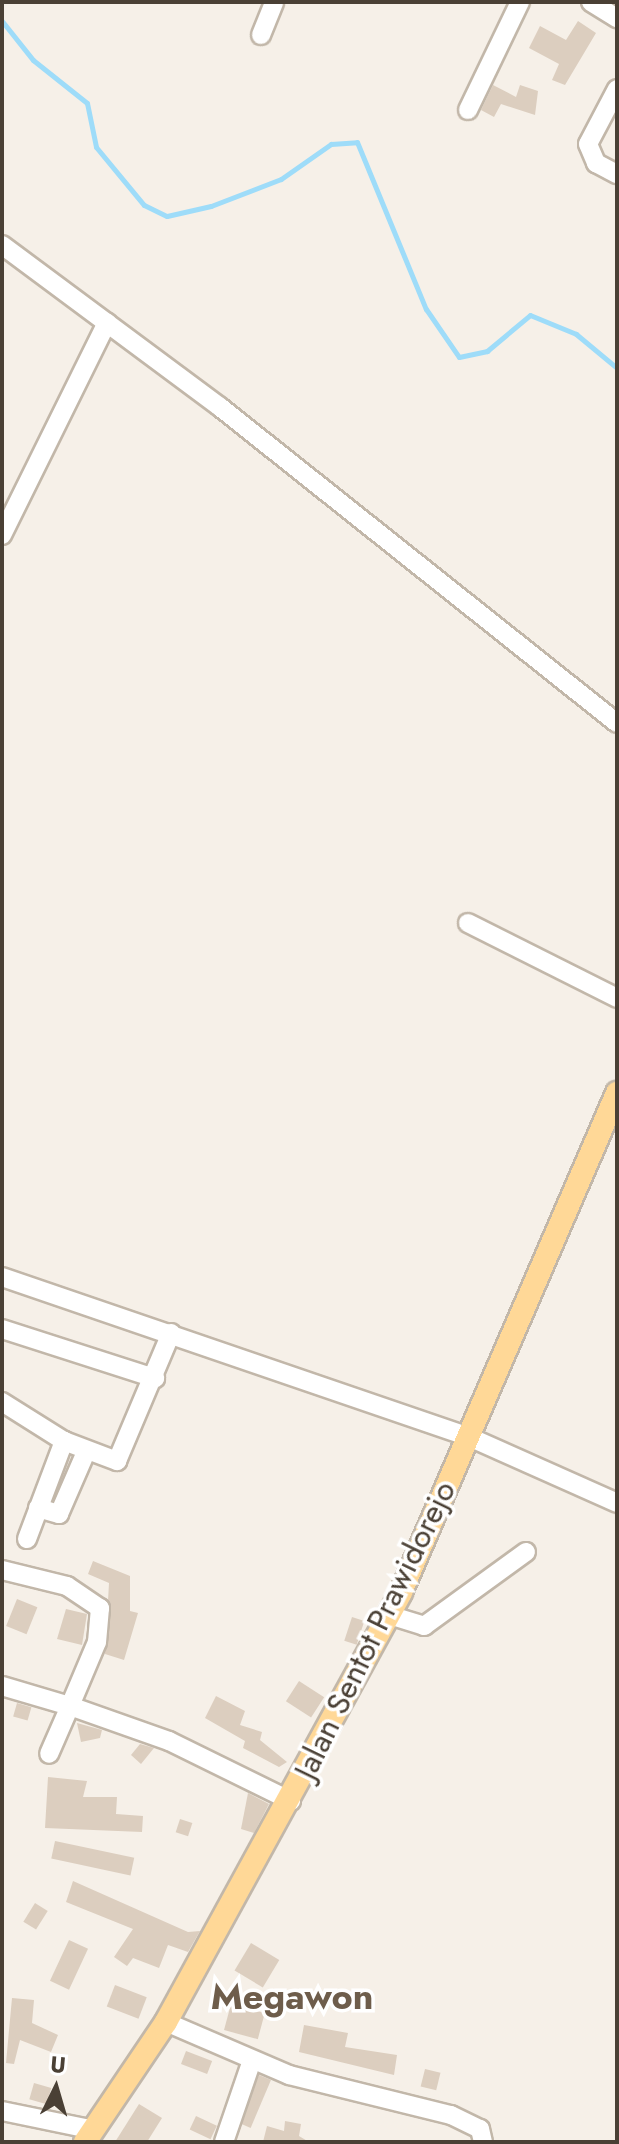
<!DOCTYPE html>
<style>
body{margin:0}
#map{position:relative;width:619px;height:2144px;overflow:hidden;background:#f6f0e8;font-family:Jost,sans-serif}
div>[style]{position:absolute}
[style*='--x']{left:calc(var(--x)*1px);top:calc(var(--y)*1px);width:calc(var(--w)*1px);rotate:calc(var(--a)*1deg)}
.stream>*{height:5px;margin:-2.5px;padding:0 2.5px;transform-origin:2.5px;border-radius:2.5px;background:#9edcf9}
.building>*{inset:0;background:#dccebf;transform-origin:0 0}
.roads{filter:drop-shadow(2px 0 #c2b7a9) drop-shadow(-2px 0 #c2b7a9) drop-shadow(0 2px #c2b7a9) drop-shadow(0 -2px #c2b7a9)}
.minor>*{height:18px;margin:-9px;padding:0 9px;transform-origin:9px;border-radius:9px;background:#fff}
.major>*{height:22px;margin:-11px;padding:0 11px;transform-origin:11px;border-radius:11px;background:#ffd897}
span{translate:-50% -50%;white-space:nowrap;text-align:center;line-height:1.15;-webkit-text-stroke:7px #fff;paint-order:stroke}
.street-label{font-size:32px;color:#4a4035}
.quarter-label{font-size:36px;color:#6e5d4b;font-weight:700}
.frame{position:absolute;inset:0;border:4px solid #4a4035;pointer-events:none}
.north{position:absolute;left:16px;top:2048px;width:80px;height:80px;-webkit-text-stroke:6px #fff;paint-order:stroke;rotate:5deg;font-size:22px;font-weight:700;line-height:32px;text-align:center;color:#4a4035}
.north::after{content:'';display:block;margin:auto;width:28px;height:36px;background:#4a4035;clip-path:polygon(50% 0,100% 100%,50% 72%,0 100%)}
</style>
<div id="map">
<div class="stream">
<i style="--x:2;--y:21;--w:50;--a:51.5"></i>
<i style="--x:33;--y:60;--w:69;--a:38.5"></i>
<i style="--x:87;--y:103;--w:45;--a:78.4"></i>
<i style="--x:96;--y:147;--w:75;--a:50.4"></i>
<i style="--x:144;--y:205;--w:25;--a:26"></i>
<i style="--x:167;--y:216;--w:45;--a:-12.8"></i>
<i style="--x:211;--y:206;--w:75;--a:-21.1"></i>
<i style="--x:281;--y:179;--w:61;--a:-35"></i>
<i style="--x:331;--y:144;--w:26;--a:-4"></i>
<i style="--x:357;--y:142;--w:181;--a:67.6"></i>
<i style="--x:426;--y:309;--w:58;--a:55.5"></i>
<i style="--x:459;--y:357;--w:29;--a:-12"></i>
<i style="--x:487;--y:351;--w:56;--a:-39.9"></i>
<i style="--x:530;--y:315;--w:50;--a:22.4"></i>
<i style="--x:576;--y:334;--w:53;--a:39.7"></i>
</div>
<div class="building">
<i style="clip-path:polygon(578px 21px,596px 33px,565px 85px,552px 80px,559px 64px,529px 48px,540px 26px,566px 40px)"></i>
<i style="clip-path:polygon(493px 85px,516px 97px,520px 85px,538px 91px,535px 115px,501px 104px,494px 117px,481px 110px)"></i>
<i style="clip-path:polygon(93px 1561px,130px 1576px,130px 1611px,138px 1613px,124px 1660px,105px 1654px,109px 1583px,88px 1574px)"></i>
<i style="left:17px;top:1599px;width:22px;height:29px;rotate:22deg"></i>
<i style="clip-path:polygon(66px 1609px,87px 1614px,82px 1645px,57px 1639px)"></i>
<i style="left:352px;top:1617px;width:13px;height:25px;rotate:18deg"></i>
<i style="left:299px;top:1681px;width:30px;height:24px;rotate:33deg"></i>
<i style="clip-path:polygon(216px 1696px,245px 1711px,240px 1725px,262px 1732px,260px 1740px,287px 1762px,279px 1767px,243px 1748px,245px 1741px,205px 1718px)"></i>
<i style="left:17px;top:1703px;width:15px;height:14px;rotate:16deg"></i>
<i style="clip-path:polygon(77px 1723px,102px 1730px,100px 1738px,81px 1742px)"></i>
<i style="clip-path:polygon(140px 1744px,154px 1748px,141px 1764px,131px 1755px)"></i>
<i style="clip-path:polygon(48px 1777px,87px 1781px,83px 1797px,117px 1797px,116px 1814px,143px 1816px,142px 1832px,45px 1828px)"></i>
<i style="clip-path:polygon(248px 1793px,269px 1804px,254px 1833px,241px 1829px)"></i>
<i style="left:180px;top:1819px;width:13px;height:14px;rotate:18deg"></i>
<i style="left:55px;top:1841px;width:81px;height:18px;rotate:12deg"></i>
<i style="clip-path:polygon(73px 1881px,188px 1932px,200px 1931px,188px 1952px,168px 1945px,159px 1968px,133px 1958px,127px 1966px,114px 1957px,133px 1929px,66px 1902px)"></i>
<i style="left:35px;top:1903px;width:15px;height:22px;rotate:32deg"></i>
<i style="left:69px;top:1940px;width:21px;height:45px;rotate:25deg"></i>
<i style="left:251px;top:1943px;width:33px;height:32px;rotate:31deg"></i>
<i style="left:115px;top:1985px;width:34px;height:23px;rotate:21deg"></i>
<i style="clip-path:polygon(12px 1998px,34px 2000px,32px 2023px,58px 2035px,51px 2052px,20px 2040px,14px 2064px,6px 2063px)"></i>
<i style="left:231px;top:2004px;width:35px;height:27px;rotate:15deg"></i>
<i style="clip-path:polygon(304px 2025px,348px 2033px,345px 2047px,397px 2055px,394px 2075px,299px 2052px)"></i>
<i style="left:186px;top:2051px;width:28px;height:14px;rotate:21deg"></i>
<i style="left:425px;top:2069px;width:16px;height:18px;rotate:14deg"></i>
<i style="left:259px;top:2075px;width:13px;height:52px;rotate:23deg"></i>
<i style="left:34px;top:2083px;width:18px;height:17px;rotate:16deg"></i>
<i style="clip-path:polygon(139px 2104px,162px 2118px,147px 2142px,115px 2142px)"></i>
<i style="left:196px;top:2116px;width:23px;height:15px;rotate:25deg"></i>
<i style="clip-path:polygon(285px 2121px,301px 2124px,299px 2136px,309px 2142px,263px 2142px,267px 2126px,284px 2131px)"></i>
</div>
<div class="roads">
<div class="minor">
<i style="--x:591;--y:2;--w:31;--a:32"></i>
<i style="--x:261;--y:35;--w:35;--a:-68"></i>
<i style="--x:617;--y:89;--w:62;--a:117.8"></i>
<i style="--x:588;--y:144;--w:21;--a:67"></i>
<i style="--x:596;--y:163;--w:24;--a:28"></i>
<i style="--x:468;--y:110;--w:120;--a:-64.3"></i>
<i style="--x:2;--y:245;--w:272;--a:36.6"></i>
<i style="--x:220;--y:407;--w:507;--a:38.52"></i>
<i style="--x:2;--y:535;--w:237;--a:-63.7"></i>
<i style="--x:468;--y:923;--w:167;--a:26.7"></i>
<i style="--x:2;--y:1277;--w:494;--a:18.9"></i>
<i style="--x:469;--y:1437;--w:162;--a:24"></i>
<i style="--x:2;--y:1329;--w:161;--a:17.8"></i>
<i style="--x:2;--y:1402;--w:73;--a:32.2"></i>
<i style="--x:64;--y:1441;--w:57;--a:20.7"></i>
<i style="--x:117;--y:1461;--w:139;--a:-67.1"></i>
<i style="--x:38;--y:1508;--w:22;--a:16"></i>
<i style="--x:59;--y:1514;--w:68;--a:-66.5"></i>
<i style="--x:27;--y:1539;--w:105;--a:-69.3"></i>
<i style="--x:2;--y:1570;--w:67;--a:13.8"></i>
<i style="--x:67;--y:1586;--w:40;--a:34"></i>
<i style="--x:100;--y:1608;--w:34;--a:95"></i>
<i style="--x:97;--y:1642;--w:69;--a:112.9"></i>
<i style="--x:70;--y:1706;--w:105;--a:19.5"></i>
<i style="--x:169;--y:1741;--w:136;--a:26.2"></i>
<i style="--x:389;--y:1615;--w:37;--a:17"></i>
<i style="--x:424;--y:1626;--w:126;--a:-36"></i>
<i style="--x:2;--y:1686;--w:71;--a:16.4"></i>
<i style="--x:70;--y:1706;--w:52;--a:113.6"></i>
<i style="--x:166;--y:2022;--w:134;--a:23.3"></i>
<i style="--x:289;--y:2075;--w:167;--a:13.9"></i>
<i style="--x:451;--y:2115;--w:32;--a:26"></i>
<i style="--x:480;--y:2129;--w:13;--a:77"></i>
<i style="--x:2;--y:2111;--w:90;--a:11.6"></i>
<i style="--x:224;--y:2142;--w:87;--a:-71.1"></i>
</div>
<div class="major">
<i style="--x:85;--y:2142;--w:145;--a:-56"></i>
<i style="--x:166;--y:2022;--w:490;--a:-61.3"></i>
<i style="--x:401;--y:1592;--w:544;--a:-66.59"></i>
</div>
</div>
<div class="street-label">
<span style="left:375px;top:1630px;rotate:-64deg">Jalan Sentot Prawidorejo</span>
</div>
<div class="quarter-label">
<span style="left:292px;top:1997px">Megawon</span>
</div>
<div class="frame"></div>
<div class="north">U</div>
</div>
